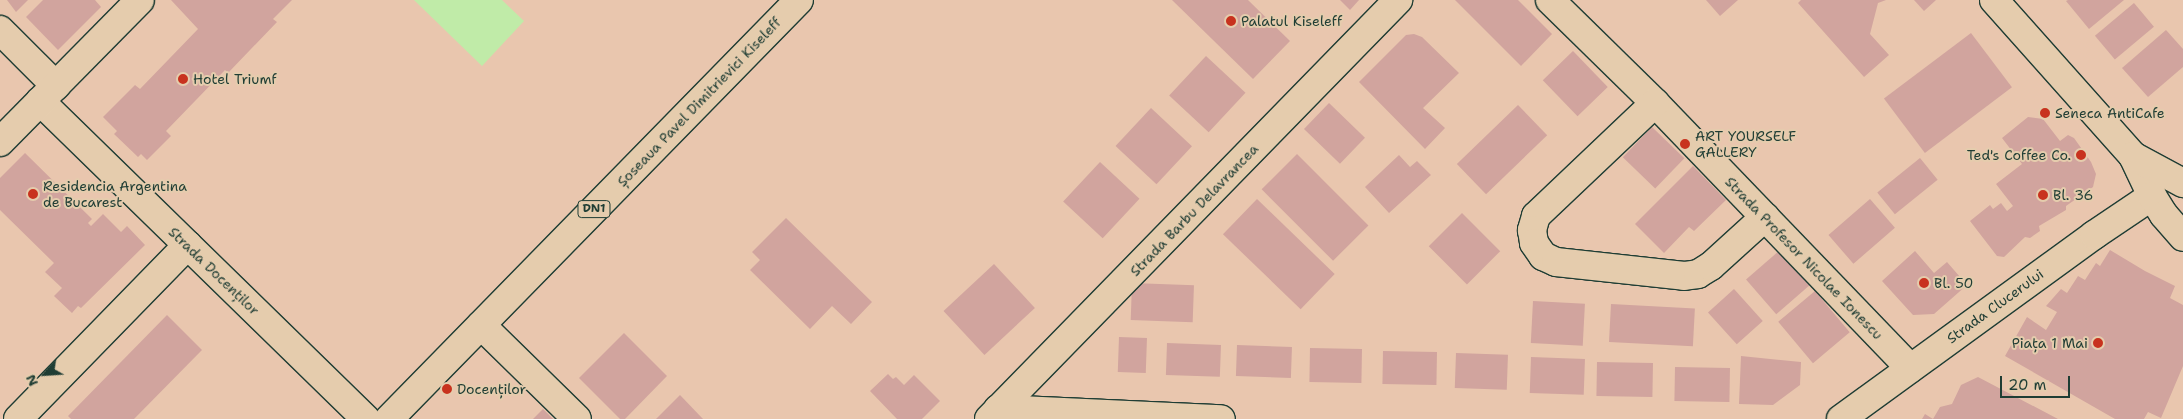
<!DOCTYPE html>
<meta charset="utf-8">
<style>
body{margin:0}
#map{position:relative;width:2183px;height:419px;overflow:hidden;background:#e9c6ae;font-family:"Shantell Sans",sans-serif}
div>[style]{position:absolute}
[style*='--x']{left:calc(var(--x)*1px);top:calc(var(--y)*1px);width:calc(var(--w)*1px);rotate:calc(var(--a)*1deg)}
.green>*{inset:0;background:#c0eba8}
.building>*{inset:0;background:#d1a49e;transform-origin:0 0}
.roads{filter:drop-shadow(1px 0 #1f3d34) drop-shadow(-1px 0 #1f3d34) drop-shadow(0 1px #1f3d34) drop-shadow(0 -1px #1f3d34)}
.minor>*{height:28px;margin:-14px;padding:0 14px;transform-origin:14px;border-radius:14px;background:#e5ccad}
.major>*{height:28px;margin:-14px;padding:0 14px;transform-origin:14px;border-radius:14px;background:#e5ccad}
.dots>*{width:14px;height:14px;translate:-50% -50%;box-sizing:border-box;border:2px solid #e5ccad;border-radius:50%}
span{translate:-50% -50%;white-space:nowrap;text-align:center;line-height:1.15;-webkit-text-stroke:4px #e5ccad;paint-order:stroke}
.shield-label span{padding:1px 4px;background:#e5ccad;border:1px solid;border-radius:4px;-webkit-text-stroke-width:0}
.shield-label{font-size:12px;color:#1f3d34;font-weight:700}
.poi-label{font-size:14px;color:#1f3d34}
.left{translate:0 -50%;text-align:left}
.right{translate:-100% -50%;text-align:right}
.street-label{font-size:14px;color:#1f3d34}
.north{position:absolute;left:20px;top:349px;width:50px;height:50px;-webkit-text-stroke:4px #e5ccad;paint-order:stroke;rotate:244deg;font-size:14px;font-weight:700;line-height:20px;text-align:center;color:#1f3d34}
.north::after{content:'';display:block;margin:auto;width:18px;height:22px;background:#1f3d34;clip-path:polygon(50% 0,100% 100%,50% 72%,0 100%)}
.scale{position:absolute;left:2000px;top:376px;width:70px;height:22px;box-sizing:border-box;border:2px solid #1f3d34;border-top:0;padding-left:6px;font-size:15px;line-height:18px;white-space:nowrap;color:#1f3d34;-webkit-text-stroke:4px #e5ccad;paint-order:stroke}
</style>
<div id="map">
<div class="green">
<i style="clip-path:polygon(414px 0,502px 0,524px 21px,482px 66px)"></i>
</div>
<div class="building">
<i style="clip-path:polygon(7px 0,28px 0,16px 12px)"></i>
<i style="clip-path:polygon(43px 0,95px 0,101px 7px,58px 50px,26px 17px)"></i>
<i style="clip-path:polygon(171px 0,292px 0,273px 19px,277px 22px,228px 73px,225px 70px,166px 131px,171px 136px,147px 160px,141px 154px,138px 157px,114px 134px,117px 131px,103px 117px,135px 85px,140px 89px,198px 29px)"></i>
<i style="clip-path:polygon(1172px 0,1248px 0,1290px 41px,1253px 79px)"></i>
<i style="clip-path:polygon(1340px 0,1359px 0,1350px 10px)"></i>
<i style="clip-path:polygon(1455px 0,1518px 0,1552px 34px,1521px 66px)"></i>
<i style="clip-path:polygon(1706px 0,1738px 0,1720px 16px)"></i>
<i style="clip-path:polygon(1801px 0,1886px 0,1878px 3px,1870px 34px,1889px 55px,1864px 77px,1798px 3px)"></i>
<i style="clip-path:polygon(1914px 0,1936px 0,1924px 11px)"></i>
<i style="clip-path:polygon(2068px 0,2124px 0,2089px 29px,2066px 1px)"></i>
<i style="left:2134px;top:3px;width:31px;height:51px;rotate:50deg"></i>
<i style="clip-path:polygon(2166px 30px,2183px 49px,2183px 67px,2148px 97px,2122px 68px)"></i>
<i style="left:1971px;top:33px;width:68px;height:109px;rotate:53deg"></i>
<i style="clip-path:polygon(1414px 34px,1422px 37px,1459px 73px,1423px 108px,1445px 128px,1425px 149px,1359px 82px,1406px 35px)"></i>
<i style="left:1573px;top:51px;width:50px;height:42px;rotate:46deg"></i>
<i style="left:1206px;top:56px;width:54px;height:54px;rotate:43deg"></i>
<i style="left:1329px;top:103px;width:50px;height:36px;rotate:44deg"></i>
<i style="left:1518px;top:105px;width:42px;height:85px;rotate:46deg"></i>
<i style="left:1151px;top:108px;width:56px;height:52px;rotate:43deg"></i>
<i style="clip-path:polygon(2028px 117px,2043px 119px,2060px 141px,2068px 135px,2074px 138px,2091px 162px,2096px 174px,2093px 187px,2066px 206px,2066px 210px,2039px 226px,2040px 231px,2030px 238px,2025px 237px,2004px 257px,1997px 256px,1970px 221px,1990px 205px,1993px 209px,2001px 203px,2007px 211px,2013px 206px,1996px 184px,2022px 164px,2002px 138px)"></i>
<i style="left:1652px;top:127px;width:45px;height:42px;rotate:44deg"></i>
<i style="clip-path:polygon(25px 153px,92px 219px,88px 223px,91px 226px,103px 214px,121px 232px,127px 226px,145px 245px,81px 308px,78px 306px,72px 313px,54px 296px,62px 288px,45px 272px,54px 263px,0 210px,0 178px)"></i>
<i style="left:1297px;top:154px;width:101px;height:50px;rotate:45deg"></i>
<i style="clip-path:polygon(1399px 155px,1410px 167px,1417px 161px,1431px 175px,1389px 213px,1365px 187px)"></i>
<i style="left:1920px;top:158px;width:28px;height:55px;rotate:51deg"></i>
<i style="left:1100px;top:162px;width:54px;height:54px;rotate:43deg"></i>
<i style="clip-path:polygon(1693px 166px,1726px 200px,1694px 231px,1689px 227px,1664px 253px,1635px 224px)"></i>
<i style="left:1257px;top:199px;width:108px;height:49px;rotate:44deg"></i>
<i style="left:1870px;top:199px;width:38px;height:55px;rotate:49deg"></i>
<i style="left:1462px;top:213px;width:54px;height:47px;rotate:45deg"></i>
<i style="clip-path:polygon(786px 218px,872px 302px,851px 324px,832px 306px,810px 329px,750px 270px,760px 260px,752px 252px)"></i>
<i style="left:1780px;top:250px;width:46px;height:45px;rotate:49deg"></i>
<i style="clip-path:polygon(2110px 250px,2145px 271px,2175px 286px,2170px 298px,2183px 305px,2183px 366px,2161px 418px,2148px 412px,2144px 419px,2115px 419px,2005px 356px,2027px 317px,2046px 330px,2057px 312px,2046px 306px,2061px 289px,2067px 293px,2078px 276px,2085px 280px,2096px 263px,2100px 266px)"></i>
<i style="clip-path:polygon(1915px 251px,1934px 273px,1947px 262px,1967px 285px,1934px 314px,1913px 315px,1882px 281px)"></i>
<i style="left:994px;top:264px;width:60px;height:69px;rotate:47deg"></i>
<i style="left:1132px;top:283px;width:62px;height:37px;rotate:2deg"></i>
<i style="left:1734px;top:289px;width:43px;height:35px;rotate:48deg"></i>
<i style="left:1815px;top:291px;width:54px;height:48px;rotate:50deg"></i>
<i style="left:1533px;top:301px;width:52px;height:42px;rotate:3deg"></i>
<i style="left:1611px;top:304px;width:84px;height:38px;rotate:3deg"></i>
<i style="clip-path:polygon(167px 315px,202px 350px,134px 419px,71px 419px,68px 416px)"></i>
<i style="clip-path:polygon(624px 333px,667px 376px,625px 419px,620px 419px,579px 378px)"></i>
<i style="left:1119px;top:337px;width:28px;height:35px;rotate:2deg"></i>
<i style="left:1167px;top:343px;width:54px;height:32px;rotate:2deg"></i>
<i style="left:1237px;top:345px;width:55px;height:31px;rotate:2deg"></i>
<i style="left:1310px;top:348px;width:52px;height:34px;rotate:1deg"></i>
<i style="left:1383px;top:351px;width:54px;height:33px;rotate:1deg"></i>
<i style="left:1456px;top:353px;width:52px;height:35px;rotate:2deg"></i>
<i style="clip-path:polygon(1741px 356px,1801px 362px,1800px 385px,1773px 405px,1739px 404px)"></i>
<i style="left:1531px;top:357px;width:54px;height:36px;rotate:2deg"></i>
<i style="left:1597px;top:362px;width:56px;height:34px;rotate:1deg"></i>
<i style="left:1675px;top:367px;width:55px;height:34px;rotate:1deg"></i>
<i style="clip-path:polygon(888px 374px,893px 379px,896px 377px,904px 385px,914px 375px,940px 401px,922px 419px,897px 419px,870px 391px)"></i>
<i style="clip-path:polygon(1978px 377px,2058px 419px,1922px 419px,1925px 414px,1933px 419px,1940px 407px,1952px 404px,1961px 385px)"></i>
<i style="clip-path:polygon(680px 395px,703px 419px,656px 419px)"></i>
<i style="clip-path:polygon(543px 409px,553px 419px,533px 419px)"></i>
</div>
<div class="roads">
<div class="minor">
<i style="--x:1550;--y:0;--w:147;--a:44.4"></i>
<i style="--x:1655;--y:103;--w:368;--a:46.1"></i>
<i style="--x:0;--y:30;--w:79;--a:45"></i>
<i style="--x:40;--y:101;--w:455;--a:44.3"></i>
<i style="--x:1655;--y:103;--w:164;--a:136.5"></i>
<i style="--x:1536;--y:216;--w:15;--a:106"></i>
<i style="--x:1532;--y:230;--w:13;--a:81"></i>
<i style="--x:1534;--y:243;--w:16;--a:55"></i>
<i style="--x:1543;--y:256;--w:14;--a:25"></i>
<i style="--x:1556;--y:262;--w:129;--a:6.2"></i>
<i style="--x:1684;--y:276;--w:14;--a:-8"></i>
<i style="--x:1698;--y:274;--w:15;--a:-32"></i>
<i style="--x:1711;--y:266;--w:73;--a:-42.2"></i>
<i style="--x:0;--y:142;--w:199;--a:-45.4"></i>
<i style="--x:481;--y:325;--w:134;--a:44.4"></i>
<i style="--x:998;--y:409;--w:223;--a:2.6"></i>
<i style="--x:18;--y:419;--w:243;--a:-45.7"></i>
<i style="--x:989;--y:419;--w:586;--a:-45.69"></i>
<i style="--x:1841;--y:419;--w:313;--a:-36"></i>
<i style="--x:2094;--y:235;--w:70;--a:-33.9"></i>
</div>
<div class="major">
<i style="--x:1994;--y:0;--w:209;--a:48.3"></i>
<i style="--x:2133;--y:156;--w:44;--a:64.6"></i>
<i style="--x:2152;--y:196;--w:22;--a:58"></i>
<i style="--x:2164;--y:215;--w:29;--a:49"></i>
<i style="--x:2133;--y:156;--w:57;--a:28.4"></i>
<i style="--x:389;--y:419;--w:586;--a:-45.62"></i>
</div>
</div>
<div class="dots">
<i style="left:1231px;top:21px;background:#c8321e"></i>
<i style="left:183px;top:79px;background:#c8321e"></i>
<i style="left:2045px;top:113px;background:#c8321e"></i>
<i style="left:1685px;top:144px;background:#c8321e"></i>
<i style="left:2081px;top:155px;background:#c8321e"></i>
<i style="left:33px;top:194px;background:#c8321e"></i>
<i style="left:2043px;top:195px;background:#c8321e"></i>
<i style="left:1924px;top:283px;background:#c8321e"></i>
<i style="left:2098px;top:343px;background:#c8321e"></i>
<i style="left:447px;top:389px;background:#c8321e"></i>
</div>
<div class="shield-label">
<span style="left:594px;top:209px">DN1</span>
</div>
<div class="poi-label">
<span class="left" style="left:1241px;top:21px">Palatul Kiseleff</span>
<span class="left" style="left:193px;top:79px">Hotel Triumf</span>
<span class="left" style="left:2055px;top:113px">Seneca AntiCafe</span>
<span class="left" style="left:1695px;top:144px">ART YOURSELF<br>GALLERY</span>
<span class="right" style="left:2071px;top:155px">Ted's Coffee Co.</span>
<span class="left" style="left:43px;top:194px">Residencia Argentina<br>de Bucarest</span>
<span class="left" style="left:2053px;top:195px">Bl. 36</span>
<span class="left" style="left:1934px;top:283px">Bl. 50</span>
<span class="right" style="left:2088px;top:343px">Piața 1 Mai</span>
<span class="left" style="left:457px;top:389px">Docenților</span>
</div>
<div class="street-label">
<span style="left:699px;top:102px;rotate:-46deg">Șoseaua Pavel Dimitrievici Kiseleff</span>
<span style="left:1194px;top:210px;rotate:-46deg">Strada Barbu Delavrancea</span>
<span style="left:1804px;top:258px;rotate:46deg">Strada Profesor Nicolae Ionescu</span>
<span style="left:214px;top:271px;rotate:44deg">Strada Docenților</span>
<span style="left:1995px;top:306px;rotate:-36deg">Strada Clucerului</span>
</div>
<div class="north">N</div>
<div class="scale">20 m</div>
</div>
